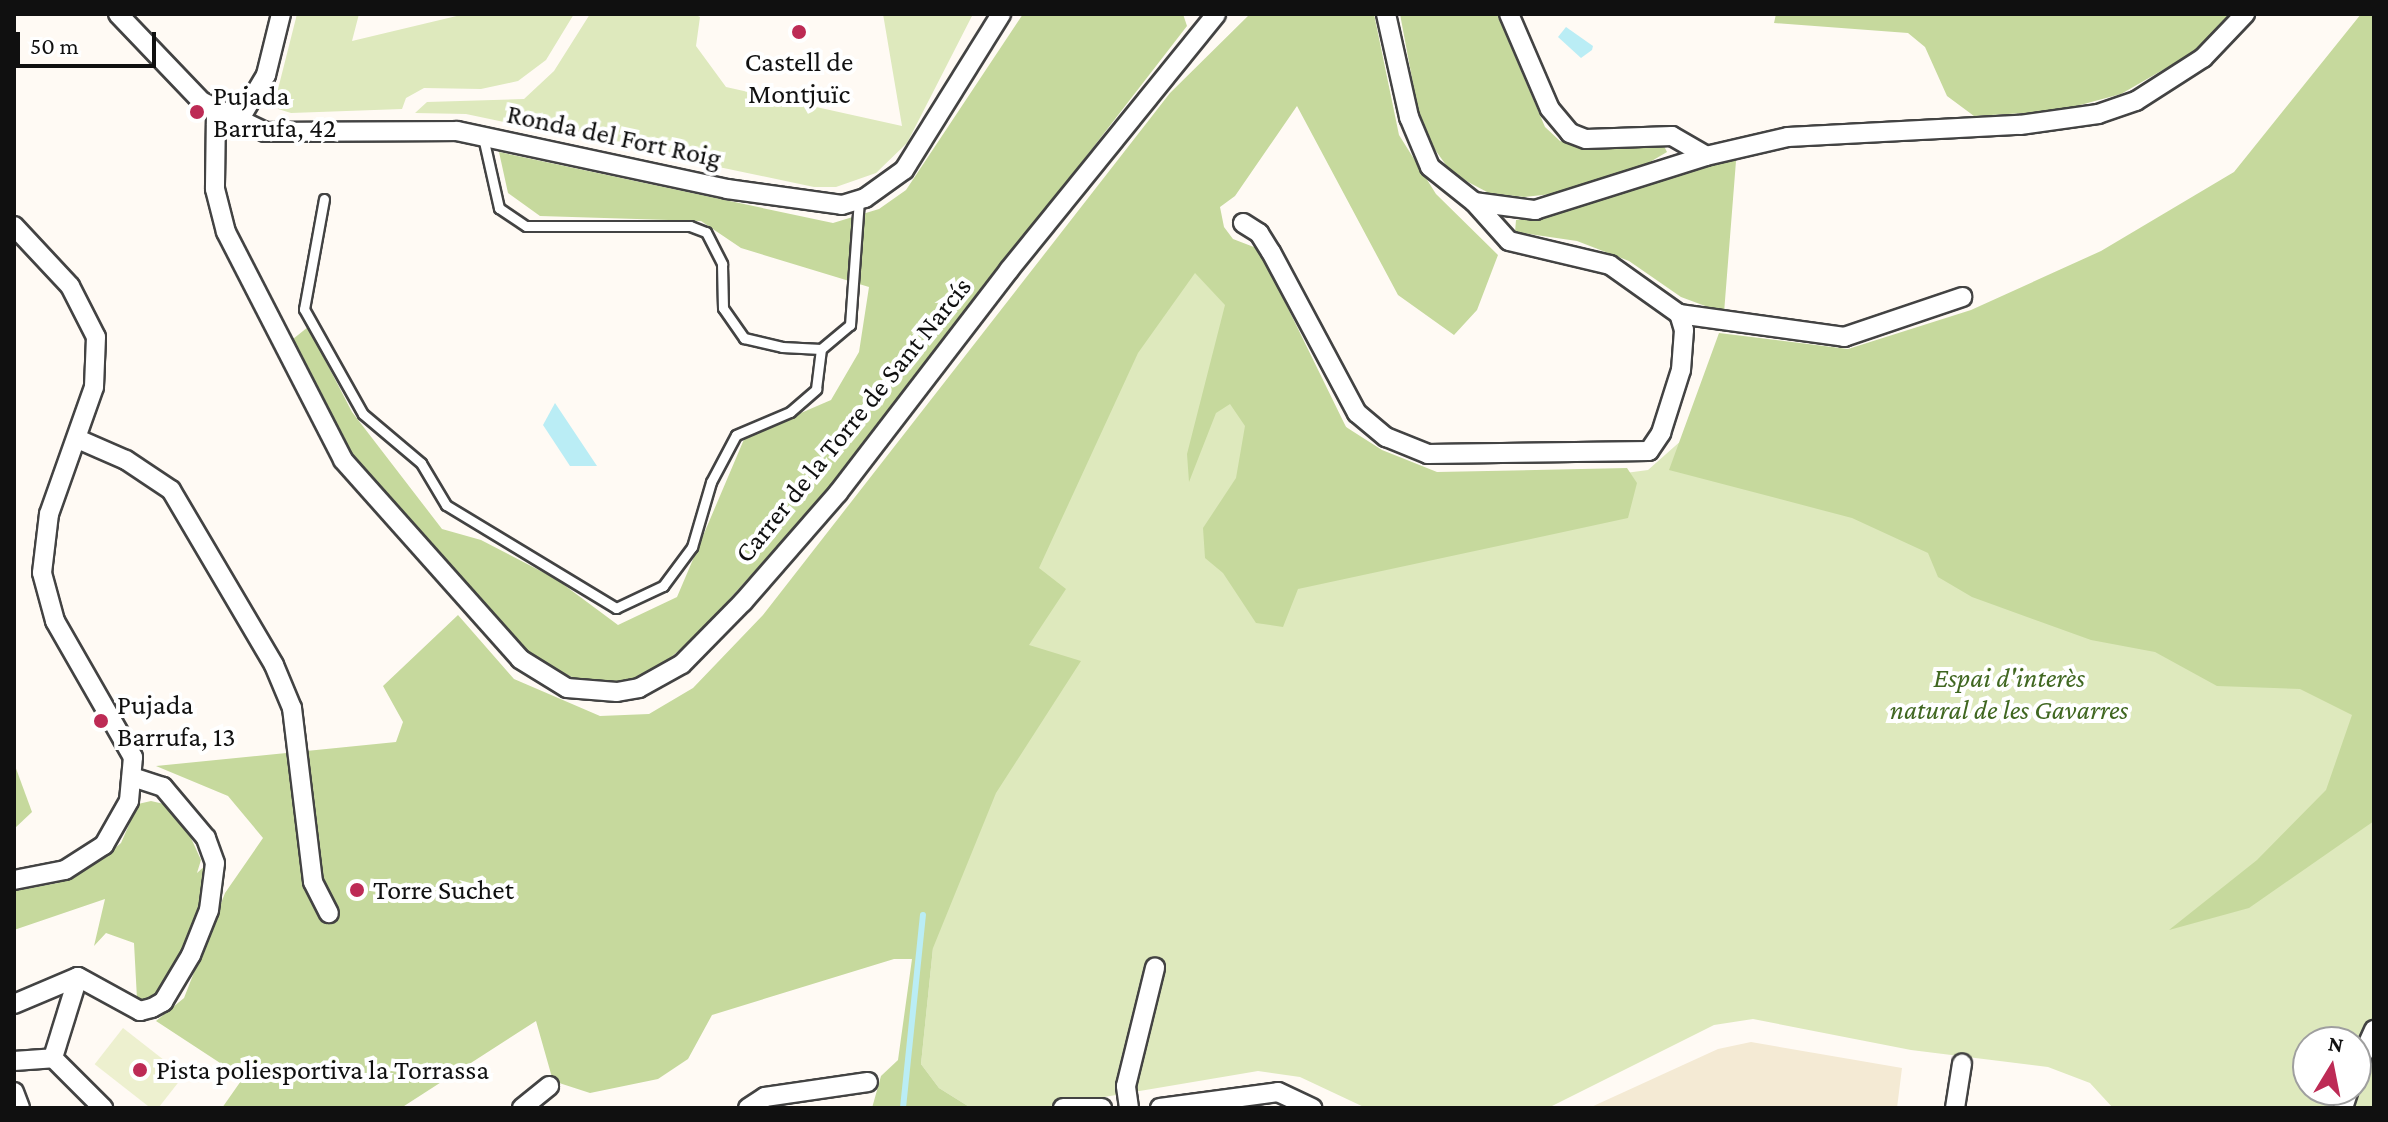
<!DOCTYPE html>
<meta charset="utf-8">
<style>
body{margin:0}
#map{position:relative;width:2388px;height:1122px;overflow:hidden;background:#fffaf4;font-family:"Crimson Pro",serif}
div>[style]{position:absolute}
[style*='--x']{left:calc(var(--x)*1px);top:calc(var(--y)*1px);width:calc(var(--w)*1px);rotate:calc(var(--a)*1deg)}
.farmland>*{inset:0;background:#f4ead4}
.green>*{inset:0;background:#dee9bd}
.forest>*{inset:0;background:#c6d99d}
.pitch>*{inset:0;background:#edf0cf;transform-origin:0 0}
.water>*{inset:0;background:#baedf5}
.stream>*{height:6px;margin:-3px;padding:0 3px;transform-origin:3px;border-radius:3px;background:#baedf5}
.roads{filter:drop-shadow(2px 0 #434343) drop-shadow(-2px 0 #434343) drop-shadow(0 2px #434343) drop-shadow(0 -2px #434343)}
.lane>*{height:9px;margin:-4.5px;padding:0 4.5px;transform-origin:4.5px;border-radius:4.5px;background:#fff}
.street>*{height:18px;margin:-9px;padding:0 9px;transform-origin:9px;border-radius:9px;background:#fff}
.dots>*{width:22px;height:22px;translate:-50% -50%;box-sizing:border-box;border:4px solid #fff;border-radius:50%}
span{translate:-50% -50%;white-space:nowrap;text-align:center;line-height:1.15;-webkit-text-stroke:8px #fff;paint-order:stroke}
.poi-label{font-size:28px;color:#101010}
.left{translate:0 -50%;text-align:left}
.street-label{font-size:28px;color:#101010}
.park-label{font-size:28px;color:#406721;font-style:italic}
.frame{position:absolute;inset:0;border:16px solid #101010;pointer-events:none}
.north{position:absolute;left:2292px;top:1026px;width:80px;height:80px;box-sizing:border-box;background:#fff;border:2px solid #9f9f9f;border-radius:50%;rotate:10deg;font-size:22px;font-weight:700;line-height:32px;text-align:center;color:#101010}
.north::after{content:'';display:block;margin:auto;width:28px;height:36px;background:#bd2b55;clip-path:polygon(50% 0,100% 100%,50% 72%,0 100%)}
.scale{position:absolute;left:16px;top:32px;width:140px;height:36px;box-sizing:border-box;border:4px solid #101010;border-top:0;padding-left:10px;font-size:24px;line-height:28px;white-space:nowrap;color:#101010;-webkit-text-stroke:6px #fff;paint-order:stroke}
</style>
<div id="map">
<div class="farmland">
<i style="clip-path:polygon(1751px 1042px,1902px 1068px,1897px 1108px,1589px 1108px,1718px 1049px)"></i>
</div>
<div class="green">
<i style="clip-path:polygon(297px 14px,359px 14px,352px 41px,465px 14px,574px 14px,546px 60px,518px 81px,481px 89px,424px 88px,406px 98px,402px 109px,291px 113px,278px 109px,276px 97px)"></i>
<i style="clip-path:polygon(590px 14px,694px 14px,700px 17px,696px 46px,726px 87px,902px 126px,883px 14px,973px 14px,907px 143px,876px 173px,836px 187px,814px 187px,466px 114px,415px 113px,427px 102px,524px 99px,554px 71px)"></i>
<i style="clip-path:polygon(evenodd,2374px 72px,2374px 1108px,2113px 1108px,2090px 1083px,2048px 1067px,1911px 1050px,1753px 1019px,1714px 1025px,1548px 1108px,1366px 1108px,1300px 1077px,1258px 1071px,1039px 1108px,971px 1108px,939px 1088px,921px 1064px,933px 948px,920px 724px,1185px 243px,1369px 453px,1428px 472px,1618px 474px,1648px 470px,1683px 439px,1821px 360px,2046px 289px,2285px 141px,2374px 72px,2308px 1042px,2356px 1042px,2356px 1090px,2308px 1090px,2308px 1042px)"></i>
</div>
<div class="forest">
<i style="clip-path:polygon(1023px 14px,1183px 14px,1187px 26px,827px 491px,698px 634px,655px 671px,621px 683px,576px 679px,532px 658px,369px 481px,346px 446px,293px 339px,308px 327px,352px 412px,442px 529px,481px 540px,556px 579px,618px 625px,677px 597px,745px 437px,831px 400px,859px 352px,869px 287px,741px 248px,701px 221px,540px 216px,508px 193px,499px 152px,833px 223px,879px 209px,906px 190px)"></i>
<i style="clip-path:polygon(1250px 14px,1374px 14px,1399px 135px,1436px 194px,1498px 255px,1477px 310px,1454px 335px,1398px 295px,1297px 106px,1235px 196px,1220px 207px,1224px 227px,1233px 239px,1259px 249px,1346px 427px,1382px 450px,1437px 472px,1627px 468px,1637px 483px,1628px 518px,1298px 589px,1283px 627px,1256px 623px,1223px 573px,1205px 558px,1203px 528px,1236px 478px,1245px 426px,1230px 404px,1216px 413px,1189px 482px,1187px 454px,1225px 305px,1195px 273px,1138px 353px,1039px 568px,1066px 589px,1029px 645px,1081px 661px,996px 793px,933px 948px,921px 1064px,939px 1088px,971px 1108px,872px 1108px,881px 1076px,898px 1060px,912px 959px,894px 959px,712px 1015px,688px 1059px,658px 1079px,590px 1093px,553px 1081px,536px 1021px,401px 1108px,222px 1108px,243px 1078px,156px 1021px,184px 998px,225px 893px,263px 838px,228px 796px,156px 766px,396px 742px,403px 722px,383px 686px,458px 615px,514px 679px,600px 716px,649px 714px,693px 688px,763px 615px,1170px 93px)"></i>
<i style="clip-path:polygon(1400px 14px,1497px 14px,1545px 127px,1560px 141px,1586px 149px,1664px 146px,1667px 152px,1638px 169px,1552px 194px,1524px 197px,1489px 193px,1468px 182px,1449px 169px,1422px 132px)"></i>
<i style="clip-path:polygon(1776px 14px,2234px 14px,2208px 44px,2121px 94px,2058px 111px,1974px 116px,1947px 96px,1925px 47px,1908px 33px,1774px 23px)"></i>
<i style="clip-path:polygon(2361px 14px,2374px 14px,2374px 821px,2249px 908px,2169px 930px,2257px 860px,2326px 790px,2352px 715px,2300px 689px,2217px 686px,2155px 652px,2091px 640px,1972px 597px,1938px 577px,1928px 553px,1852px 518px,1669px 470px,1719px 333px,1848px 349px,1971px 310px,2101px 251px,2234px 172px)"></i>
<i style="clip-path:polygon(1718px 161px,1736px 161px,1724px 313px,1681px 297px,1629px 261px,1577px 241px,1515px 232px,1516px 220px,1546px 218px)"></i>
<i style="clip-path:polygon(14px 763px,32px 812px,14px 829px)"></i>
<i style="clip-path:polygon(151px 801px,164px 804px,191px 838px,201px 860px,197px 873px,207px 864px,206px 889px,194px 927px,158px 998px,147px 1001px,137px 999px,134px 943px,106px 933px,94px 946px,105px 899px,14px 930px,14px 891px,58px 883px,98px 862px,121px 843px,138px 804px)"></i>
</div>
<div class="pitch">
<i style="left:123px;top:1028px;width:77px;height:46px;rotate:38deg"></i>
</div>
<div class="water">
<i style="clip-path:polygon(1566px 27px,1593px 46px,1592px 50px,1581px 58px,1558px 37px)"></i>
<i style="clip-path:polygon(555px 403px,597px 466px,570px 466px,543px 425px)"></i>
</div>
<div class="stream">
<i style="--x:903;--y:1108;--w:194;--a:-84.1"></i>
</div>
<div class="roads">
<div class="lane">
<i style="--x:483;--y:137;--w:73;--a:77.3"></i>
<i style="--x:499;--y:208;--w:32;--a:34"></i>
<i style="--x:526;--y:226;--w:164;--a:0"></i>
<i style="--x:690;--y:226;--w:17;--a:21"></i>
<i style="--x:706;--y:232;--w:36;--a:63"></i>
<i style="--x:722;--y:264;--w:44;--a:88.7"></i>
<i style="--x:723;--y:308;--w:37;--a:55"></i>
<i style="--x:744;--y:338;--w:39;--a:13"></i>
<i style="--x:782;--y:347;--w:39;--a:3"></i>
<i style="--x:821;--y:349;--w:38;--a:-40"></i>
<i style="--x:850;--y:325;--w:125;--a:-85.9"></i>
<i style="--x:324;--y:199;--w:112;--a:100.3"></i>
<i style="--x:304;--y:309;--w:120;--a:60.7"></i>
<i style="--x:363;--y:414;--w:76;--a:40.2"></i>
<i style="--x:421;--y:463;--w:49;--a:59.2"></i>
<i style="--x:446;--y:505;--w:199;--a:31.2"></i>
<i style="--x:616;--y:608;--w:52;--a:-25.1"></i>
<i style="--x:663;--y:586;--w:49;--a:-53.4"></i>
<i style="--x:692;--y:547;--w:68;--a:-73.7"></i>
<i style="--x:711;--y:482;--w:53;--a:-62"></i>
<i style="--x:736;--y:435;--w:59;--a:-23.1"></i>
<i style="--x:790;--y:412;--w:35;--a:-41"></i>
<i style="--x:816;--y:389;--w:40;--a:-82.9"></i>
</div>
<div class="street">
<i style="--x:118;--y:14;--w:120;--a:46.3"></i>
<i style="--x:201;--y:101;--w:71;--a:25.8"></i>
<i style="--x:265;--y:132;--w:192;--a:-0.3"></i>
<i style="--x:457;--y:131;--w:276;--a:12.1"></i>
<i style="--x:727;--y:189;--w:116;--a:7.9"></i>
<i style="--x:842;--y:205;--w:24;--a:-17"></i>
<i style="--x:865;--y:198;--w:48;--a:-35.7"></i>
<i style="--x:904;--y:170;--w:184;--a:-58.1"></i>
<i style="--x:1386;--y:14;--w:106;--a:77.4"></i>
<i style="--x:1409;--y:117;--w:54;--a:67.2"></i>
<i style="--x:1430;--y:167;--w:56;--a:38.5"></i>
<i style="--x:1474;--y:202;--w:62;--a:7.5"></i>
<i style="--x:1535;--y:210;--w:179;--a:-17.5"></i>
<i style="--x:1706;--y:156;--w:84;--a:-13"></i>
<i style="--x:1788;--y:137;--w:232;--a:-3"></i>
<i style="--x:2020;--y:125;--w:79;--a:-8"></i>
<i style="--x:2098;--y:114;--w:40;--a:-18.9"></i>
<i style="--x:2136;--y:101;--w:80;--a:-32.7"></i>
<i style="--x:2203;--y:58;--w:61;--a:-46.3"></i>
<i style="--x:1509;--y:14;--w:103;--a:66.7"></i>
<i style="--x:1550;--y:109;--w:31;--a:50"></i>
<i style="--x:1570;--y:133;--w:17;--a:21"></i>
<i style="--x:1586;--y:139;--w:86;--a:-2"></i>
<i style="--x:1672;--y:136;--w:39;--a:30"></i>
<i style="--x:216;--y:113;--w:76;--a:90.8"></i>
<i style="--x:215;--y:189;--w:44;--a:75.7"></i>
<i style="--x:226;--y:232;--w:256;--a:62.8"></i>
<i style="--x:343;--y:460;--w:266;--a:48.3"></i>
<i style="--x:520;--y:659;--w:55;--a:31.7"></i>
<i style="--x:567;--y:688;--w:50;--a:4.6"></i>
<i style="--x:617;--y:692;--w:22;--a:-10"></i>
<i style="--x:639;--y:688;--w:49;--a:-29.2"></i>
<i style="--x:682;--y:664;--w:87;--a:-45.5"></i>
<i style="--x:743;--y:602;--w:145;--a:-48.9"></i>
<i style="--x:838;--y:493;--w:281;--a:-52.5"></i>
<i style="--x:1009;--y:270;--w:329;--a:-51"></i>
<i style="--x:238;--y:122;--w:55;--a:-59.2"></i>
<i style="--x:266;--y:75;--w:63;--a:-76.2"></i>
<i style="--x:1474;--y:202;--w:52;--a:48.1"></i>
<i style="--x:1509;--y:241;--w:104;--a:13.4"></i>
<i style="--x:1610;--y:265;--w:85;--a:35.4"></i>
<i style="--x:1679;--y:314;--w:167;--a:7.9"></i>
<i style="--x:1844;--y:337;--w:125;--a:-18.7"></i>
<i style="--x:1243;--y:223;--w:19;--a:32"></i>
<i style="--x:1259;--y:233;--w:22;--a:58"></i>
<i style="--x:1271;--y:252;--w:183;--a:61.9"></i>
<i style="--x:1357;--y:413;--w:38;--a:40"></i>
<i style="--x:1386;--y:437;--w:45;--a:22"></i>
<i style="--x:1428;--y:454;--w:221;--a:-0.8"></i>
<i style="--x:1649;--y:451;--w:22;--a:-56"></i>
<i style="--x:1661;--y:433;--w:66;--a:-72.4"></i>
<i style="--x:1681;--y:370;--w:40;--a:-85.7"></i>
<i style="--x:1684;--y:330;--w:17;--a:-107"></i>
<i style="--x:14;--y:226;--w:82;--a:47"></i>
<i style="--x:70;--y:286;--w:57;--a:63"></i>
<i style="--x:96;--y:337;--w:50;--a:92.3"></i>
<i style="--x:94;--y:387;--w:135;--a:109.5"></i>
<i style="--x:49;--y:514;--w:59;--a:96.8"></i>
<i style="--x:42;--y:573;--w:50;--a:74.8"></i>
<i style="--x:55;--y:621;--w:157;--a:60.2"></i>
<i style="--x:133;--y:757;--w:44;--a:95.2"></i>
<i style="--x:129;--y:801;--w:51;--a:119.6"></i>
<i style="--x:104;--y:845;--w:46;--a:147.3"></i>
<i style="--x:65;--y:870;--w:52;--a:168.9"></i>
<i style="--x:80;--y:440;--w:50;--a:23.5"></i>
<i style="--x:126;--y:460;--w:54;--a:33.7"></i>
<i style="--x:171;--y:490;--w:203;--a:59.5"></i>
<i style="--x:274;--y:665;--w:47;--a:67.3"></i>
<i style="--x:292;--y:708;--w:175;--a:83.1"></i>
<i style="--x:313;--y:882;--w:35;--a:63"></i>
<i style="--x:78;--y:977;--w:71;--a:28.7"></i>
<i style="--x:140;--y:1011;--w:12;--a:-14"></i>
<i style="--x:152;--y:1008;--w:13;--a:-29"></i>
<i style="--x:163;--y:1002;--w:55;--a:-59.2"></i>
<i style="--x:191;--y:955;--w:48;--a:-68.2"></i>
<i style="--x:209;--y:910;--w:47;--a:-82.7"></i>
<i style="--x:215;--y:863;--w:27;--a:-110"></i>
<i style="--x:206;--y:838;--w:67;--a:-130.1"></i>
<i style="--x:163;--y:787;--w:33;--a:-162"></i>
<i style="--x:78;--y:977;--w:85;--a:107.2"></i>
<i style="--x:53;--y:1058;--w:71;--a:45"></i>
<i style="--x:14;--y:1004;--w:69;--a:-22.9"></i>
<i style="--x:14;--y:1061;--w:39;--a:-4"></i>
<i style="--x:2356;--y:1070;--w:44;--a:-65.8"></i>
<i style="--x:14;--y:1092;--w:17;--a:69"></i>
<i style="--x:522;--y:1108;--w:35;--a:-39"></i>
<i style="--x:748;--y:1108;--w:20;--a:-33"></i>
<i style="--x:765;--y:1097;--w:104;--a:-8.3"></i>
<i style="--x:1063;--y:1108;--w:39;--a:0"></i>
<i style="--x:1129;--y:1108;--w:22;--a:-98"></i>
<i style="--x:1126;--y:1086;--w:122;--a:-76.2"></i>
<i style="--x:1160;--y:1108;--w:119;--a:-7.7"></i>
<i style="--x:1278;--y:1092;--w:38;--a:25"></i>
<i style="--x:1955;--y:1108;--w:45;--a:-81"></i>
<i style="--x:2343;--y:1108;--w:19;--a:-72"></i>
</div>
</div>
<div class="dots">
<i style="left:799px;top:32px;background:#bd2b55"></i>
<i style="left:197px;top:112px;background:#bd2b55"></i>
<i style="left:101px;top:721px;background:#bd2b55"></i>
<i style="left:357px;top:890px;background:#bd2b55"></i>
<i style="left:140px;top:1070px;background:#bd2b55"></i>
</div>
<div class="poi-label">
<span style="left:799px;top:78px">Castell de<br>Montjuïc</span>
<span class="left" style="left:213px;top:112px">Pujada<br>Barrufa, 42</span>
<span class="left" style="left:117px;top:721px">Pujada<br>Barrufa, 13</span>
<span class="left" style="left:373px;top:890px">Torre Suchet</span>
<span class="left" style="left:156px;top:1070px">Pista poliesportiva la Torrassa</span>
</div>
<div class="street-label">
<span style="left:614px;top:136px;rotate:12deg">Ronda del Fort Roig</span>
<span style="left:853px;top:420px;rotate:-51deg">Carrer de la Torre de Sant Narcís</span>
</div>
<div class="park-label">
<span style="left:2009px;top:694px">Espai d'interès<br>natural de les Gavarres</span>
</div>
<div class="frame"></div>
<div class="north">N</div>
<div class="scale">50 m</div>
</div>
